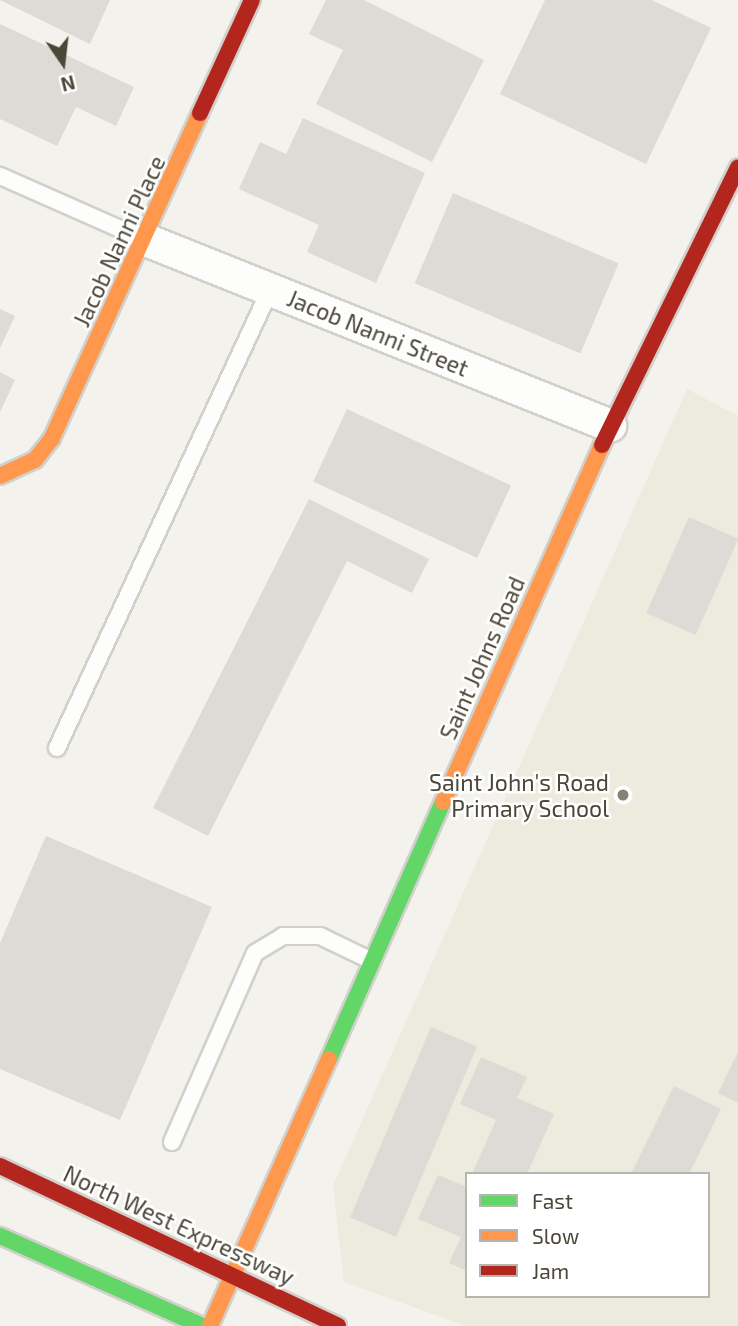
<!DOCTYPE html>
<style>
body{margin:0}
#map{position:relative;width:738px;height:1326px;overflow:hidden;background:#f3f2ed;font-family:"Exo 2",sans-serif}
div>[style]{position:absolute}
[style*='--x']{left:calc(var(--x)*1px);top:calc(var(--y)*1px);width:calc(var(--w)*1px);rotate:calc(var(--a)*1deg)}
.education>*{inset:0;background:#edebdd}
.building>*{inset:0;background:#dddbd5;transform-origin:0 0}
.roads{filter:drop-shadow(2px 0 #d1d0cb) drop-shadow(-2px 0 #d1d0cb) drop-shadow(0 2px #d1d0cb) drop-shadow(0 -2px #d1d0cb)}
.lane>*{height:16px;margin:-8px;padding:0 8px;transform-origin:8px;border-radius:8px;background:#fdfdfc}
.street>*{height:32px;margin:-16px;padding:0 16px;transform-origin:16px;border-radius:16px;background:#fdfdfc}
.fast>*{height:16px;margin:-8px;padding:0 8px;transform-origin:8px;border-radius:8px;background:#63d668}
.slow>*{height:16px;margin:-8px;padding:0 8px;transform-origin:8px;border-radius:8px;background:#ff974d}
.jam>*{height:16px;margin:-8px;padding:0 8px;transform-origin:8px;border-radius:8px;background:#b3261e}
.dots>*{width:19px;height:19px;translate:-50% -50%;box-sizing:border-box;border:4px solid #fff;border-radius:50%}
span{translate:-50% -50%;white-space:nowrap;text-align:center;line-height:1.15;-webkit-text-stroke:5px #fff;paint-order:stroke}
.street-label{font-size:23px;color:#4a4638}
.poi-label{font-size:23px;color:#4a4638}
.right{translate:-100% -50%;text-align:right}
.legend{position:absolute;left:465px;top:1172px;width:245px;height:126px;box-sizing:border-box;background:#fff;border:2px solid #b7b5af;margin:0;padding:9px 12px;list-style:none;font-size:21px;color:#4a4638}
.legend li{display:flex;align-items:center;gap:14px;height:35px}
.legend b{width:35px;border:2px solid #b7b5af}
.north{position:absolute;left:28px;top:28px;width:70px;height:70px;-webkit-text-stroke:5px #fff;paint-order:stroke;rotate:166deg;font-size:19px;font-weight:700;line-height:28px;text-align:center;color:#4a4638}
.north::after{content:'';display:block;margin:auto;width:24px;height:32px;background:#4a4638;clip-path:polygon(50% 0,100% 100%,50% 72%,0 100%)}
</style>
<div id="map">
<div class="education">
<i style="clip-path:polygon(evenodd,687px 389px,738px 416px,738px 1326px,466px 1326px,344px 1282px,333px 1186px,687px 389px,467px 1174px,708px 1174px,708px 1296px,467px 1296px,467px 1174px)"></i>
</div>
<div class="building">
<i style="clip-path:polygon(0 0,110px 0,90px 44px)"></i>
<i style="clip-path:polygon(326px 0,364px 0,484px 60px,432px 162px,316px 104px,343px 50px,309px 34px)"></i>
<i style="clip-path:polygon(545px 0,652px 0,711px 28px,646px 164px,500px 94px)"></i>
<i style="clip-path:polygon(0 24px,134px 87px,116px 126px,76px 107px,57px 146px,0 119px)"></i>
<i style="clip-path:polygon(303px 118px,425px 173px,376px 283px,307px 252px,319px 225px,239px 189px,260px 142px,286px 154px)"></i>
<i style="left:453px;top:193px;width:180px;height:98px;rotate:23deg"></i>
<i style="clip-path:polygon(0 309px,15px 316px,0 348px)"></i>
<i style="clip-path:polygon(0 372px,15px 380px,0 412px)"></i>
<i style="left:347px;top:409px;width:181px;height:80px;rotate:25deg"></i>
<i style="clip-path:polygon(309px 499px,429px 559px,412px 593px,347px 561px,208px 836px,153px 808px)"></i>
<i style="left:689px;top:517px;width:54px;height:105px;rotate:24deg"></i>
<i style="clip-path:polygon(46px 836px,212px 907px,120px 1120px,0 1069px,0 943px)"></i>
<i style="left:431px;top:1027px;width:50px;height:207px;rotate:23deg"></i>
<i style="clip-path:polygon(738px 1052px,738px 1103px,718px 1093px)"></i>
<i style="clip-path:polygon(481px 1057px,527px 1077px,517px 1098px,554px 1114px,527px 1174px,472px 1174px,496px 1120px,460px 1104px)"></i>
<i style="clip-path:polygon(674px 1086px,721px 1109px,689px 1174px,631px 1174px)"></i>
<i style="clip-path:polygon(438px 1175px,467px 1187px,467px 1271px,449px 1263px,461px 1237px,418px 1219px)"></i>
</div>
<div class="roads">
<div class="lane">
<i style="--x:0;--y:176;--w:158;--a:23.8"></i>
<i style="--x:57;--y:748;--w:505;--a:-65.06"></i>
<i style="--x:172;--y:1142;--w:206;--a:-66.3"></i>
<i style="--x:255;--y:953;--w:33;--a:-31"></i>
<i style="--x:283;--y:936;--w:37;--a:0"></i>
<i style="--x:320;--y:936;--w:58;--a:25.7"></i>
</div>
<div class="street">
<i style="--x:146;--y:240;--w:500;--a:21.8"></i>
</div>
<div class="fast">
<i style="--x:329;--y:1059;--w:281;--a:-66.1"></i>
<i style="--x:0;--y:1236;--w:221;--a:24"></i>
</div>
<div class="slow">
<i style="--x:0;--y:476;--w:38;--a:-25"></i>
<i style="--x:35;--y:460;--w:28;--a:-52"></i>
<i style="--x:52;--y:438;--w:357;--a:-65.5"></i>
<i style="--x:443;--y:802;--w:391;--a:-66"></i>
<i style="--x:210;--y:1326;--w:292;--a:-66"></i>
</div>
<div class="jam">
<i style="--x:200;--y:113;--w:124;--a:-65.3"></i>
<i style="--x:602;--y:445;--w:309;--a:-63.9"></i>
<i style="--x:0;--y:1166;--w:374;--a:25.3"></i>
</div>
</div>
<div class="dots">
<i style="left:623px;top:795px;background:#858277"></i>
</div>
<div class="street-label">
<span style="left:119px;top:241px;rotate:-65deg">Jacob Nanni Place</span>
<span style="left:378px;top:333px;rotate:22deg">Jacob Nanni Street</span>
<span style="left:482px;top:658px;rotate:-66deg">Saint Johns Road</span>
<span style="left:179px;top:1225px;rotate:25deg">North West Expressway</span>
</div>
<div class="poi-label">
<span class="right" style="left:609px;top:795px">Saint John's Road<br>Primary School</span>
</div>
<ul class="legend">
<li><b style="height:9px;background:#63d668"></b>Fast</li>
<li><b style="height:9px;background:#ff974d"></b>Slow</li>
<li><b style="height:9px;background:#b3261e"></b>Jam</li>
</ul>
<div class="north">N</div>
</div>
